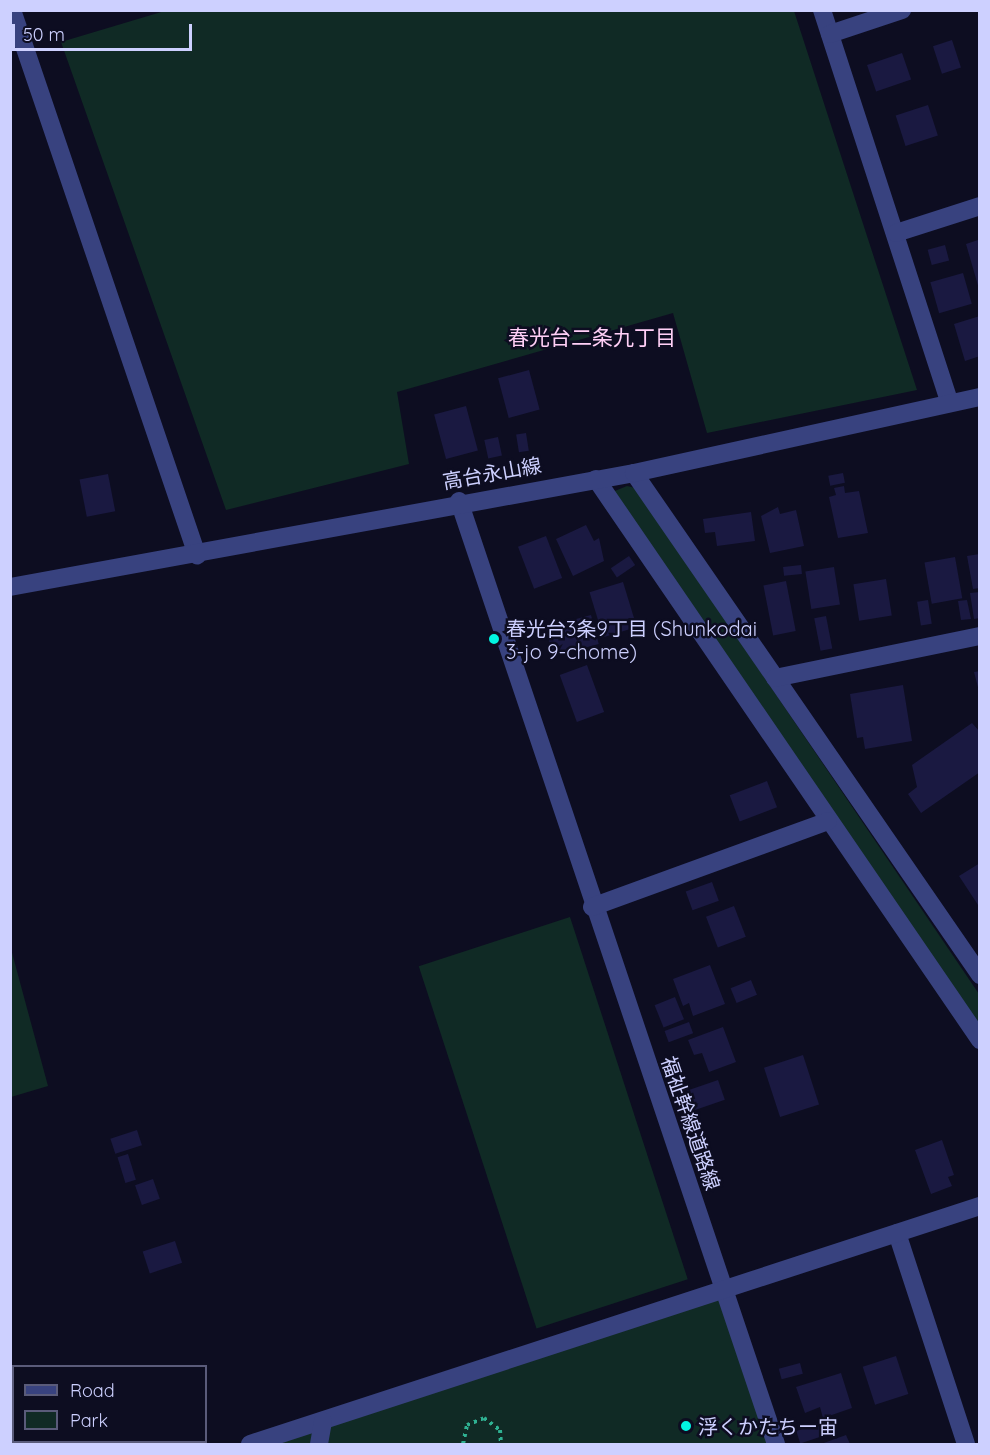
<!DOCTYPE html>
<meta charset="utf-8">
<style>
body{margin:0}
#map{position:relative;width:990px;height:1455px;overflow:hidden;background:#0d0d21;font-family:Quicksand,"Noto Sans JP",sans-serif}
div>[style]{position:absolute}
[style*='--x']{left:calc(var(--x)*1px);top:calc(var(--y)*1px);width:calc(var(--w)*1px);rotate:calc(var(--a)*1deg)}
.green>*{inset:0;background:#102a25;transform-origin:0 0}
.building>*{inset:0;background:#1a1941;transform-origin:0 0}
.path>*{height:4px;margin-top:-2px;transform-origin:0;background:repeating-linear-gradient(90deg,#2fb192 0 3px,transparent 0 7.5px)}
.minor>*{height:18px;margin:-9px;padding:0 9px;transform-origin:9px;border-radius:9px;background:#38427f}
.dots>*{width:16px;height:16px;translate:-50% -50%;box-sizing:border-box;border:3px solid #0d0d21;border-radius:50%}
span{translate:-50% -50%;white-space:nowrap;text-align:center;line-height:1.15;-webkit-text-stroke:5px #0d0d21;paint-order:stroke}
.street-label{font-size:20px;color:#cdd0ff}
.poi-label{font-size:20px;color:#cdd0ff}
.left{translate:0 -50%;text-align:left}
.neighbourhood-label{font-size:21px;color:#ffcff6}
.frame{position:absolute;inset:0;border:12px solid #cdd0ff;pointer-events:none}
.legend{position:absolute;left:12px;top:1365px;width:195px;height:78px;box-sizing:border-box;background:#0d0d21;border:2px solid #5a5b7a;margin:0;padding:8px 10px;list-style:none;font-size:18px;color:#cdd0ff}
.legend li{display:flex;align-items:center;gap:12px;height:30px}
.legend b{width:30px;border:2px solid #5a5b7a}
.scale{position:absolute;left:12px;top:24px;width:180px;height:27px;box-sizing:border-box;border:3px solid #cdd0ff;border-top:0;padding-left:8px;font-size:18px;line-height:21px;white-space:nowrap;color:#cdd0ff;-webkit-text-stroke:4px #0d0d21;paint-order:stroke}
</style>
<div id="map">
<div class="green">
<i style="clip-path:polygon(168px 10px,794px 11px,917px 390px,707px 433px,673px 313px,397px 392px,409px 464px,226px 510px,61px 42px)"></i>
<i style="clip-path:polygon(627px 486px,636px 488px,979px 994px,979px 1041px,610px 493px)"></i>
<i style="left:570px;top:917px;width:381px;height:159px;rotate:72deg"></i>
<i style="clip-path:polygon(11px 949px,48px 1086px,11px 1097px,10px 1097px)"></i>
<i style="clip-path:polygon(724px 1286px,775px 1444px,250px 1444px)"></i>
</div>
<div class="building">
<i style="left:952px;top:40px;width:29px;height:20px;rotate:72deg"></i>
<i style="left:902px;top:53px;width:28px;height:37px;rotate:71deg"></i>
<i style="left:928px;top:105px;width:32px;height:34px;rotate:72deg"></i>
<i style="clip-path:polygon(978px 240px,980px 245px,979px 289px,966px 244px)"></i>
<i style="left:945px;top:245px;width:16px;height:18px;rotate:75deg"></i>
<i style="left:963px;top:273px;width:32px;height:34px;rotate:74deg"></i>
<i style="clip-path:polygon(980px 316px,980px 356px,965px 361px,954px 324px)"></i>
<i style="left:529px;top:370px;width:41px;height:32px;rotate:75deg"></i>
<i style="left:466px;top:406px;width:46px;height:33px;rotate:75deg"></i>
<i style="left:526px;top:433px;width:18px;height:10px;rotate:81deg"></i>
<i style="left:498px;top:437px;width:19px;height:14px;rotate:78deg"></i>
<i style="left:843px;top:473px;width:10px;height:15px;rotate:79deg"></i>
<i style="left:108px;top:474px;width:38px;height:29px;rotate:79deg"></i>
<i style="clip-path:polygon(844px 486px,845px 493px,859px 491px,868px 533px,838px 538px,829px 497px,836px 495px,834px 488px)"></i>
<i style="clip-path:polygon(778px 507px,780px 514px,796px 510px,804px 546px,770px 553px,761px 516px)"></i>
<i style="clip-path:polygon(751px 512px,755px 541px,717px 546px,715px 532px,705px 533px,703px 519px)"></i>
<i style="clip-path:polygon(586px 525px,594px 541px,599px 538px,604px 561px,573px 576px,556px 539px)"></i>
<i style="left:546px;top:536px;width:45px;height:30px;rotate:69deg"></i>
<i style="clip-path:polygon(980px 554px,980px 588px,973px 589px,967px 556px)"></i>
<i style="left:629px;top:556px;width:11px;height:22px;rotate:56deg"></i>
<i style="left:955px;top:557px;width:42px;height:31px;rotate:80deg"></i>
<i style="left:801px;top:565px;width:9px;height:18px;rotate:84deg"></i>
<i style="left:834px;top:567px;width:38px;height:29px;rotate:81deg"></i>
<i style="left:886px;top:579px;width:37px;height:33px;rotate:81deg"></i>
<i style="left:786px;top:581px;width:51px;height:23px;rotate:79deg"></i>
<i style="left:623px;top:582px;width:47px;height:35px;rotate:73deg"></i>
<i style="clip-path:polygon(980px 592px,980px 618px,974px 619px,970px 593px)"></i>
<i style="left:928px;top:600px;width:24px;height:11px;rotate:81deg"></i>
<i style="clip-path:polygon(967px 600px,971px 619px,961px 620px,958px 601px)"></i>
<i style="left:591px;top:615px;width:30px;height:47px;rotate:75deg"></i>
<i style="left:826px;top:616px;width:33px;height:12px;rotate:79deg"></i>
<i style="left:587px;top:665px;width:50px;height:29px;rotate:70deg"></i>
<i style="clip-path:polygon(980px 671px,980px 691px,979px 691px,974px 672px)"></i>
<i style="clip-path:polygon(903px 685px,912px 741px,865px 749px,863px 737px,857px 738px,850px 694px)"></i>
<i style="clip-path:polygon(972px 723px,980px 732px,980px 772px,921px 813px,908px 794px,917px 787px,912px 765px)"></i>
<i style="left:767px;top:781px;width:28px;height:40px;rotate:69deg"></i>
<i style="clip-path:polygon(980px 863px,980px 908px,959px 876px)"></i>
<i style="left:712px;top:882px;width:20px;height:28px;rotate:70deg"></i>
<i style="left:734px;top:906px;width:33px;height:30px;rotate:69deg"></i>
<i style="clip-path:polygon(710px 965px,725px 1004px,693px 1016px,689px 1003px,683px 1006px,673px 979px)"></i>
<i style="left:751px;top:980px;width:16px;height:22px;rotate:68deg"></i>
<i style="left:675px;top:997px;width:24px;height:22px;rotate:68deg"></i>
<i style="left:689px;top:1022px;width:12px;height:26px;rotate:70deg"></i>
<i style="clip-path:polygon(723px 1027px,736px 1062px,709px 1072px,702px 1053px,694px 1055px,688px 1040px)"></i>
<i style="left:803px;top:1055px;width:52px;height:41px;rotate:72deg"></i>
<i style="left:718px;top:1080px;width:21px;height:33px;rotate:71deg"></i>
<i style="left:137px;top:1130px;width:16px;height:28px;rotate:72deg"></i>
<i style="clip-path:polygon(942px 1140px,954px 1175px,948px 1177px,952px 1186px,931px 1194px,915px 1150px)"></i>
<i style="left:128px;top:1154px;width:27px;height:11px;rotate:73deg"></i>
<i style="left:153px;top:1179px;width:21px;height:19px;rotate:71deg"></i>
<i style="left:175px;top:1241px;width:23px;height:34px;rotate:72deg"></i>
<i style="left:896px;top:1356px;width:40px;height:35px;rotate:72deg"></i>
<i style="left:800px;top:1363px;width:11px;height:22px;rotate:75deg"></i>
<i style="clip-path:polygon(841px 1373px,852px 1408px,823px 1418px,820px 1407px,805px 1413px,796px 1387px)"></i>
<i style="left:821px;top:1423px;width:13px;height:26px;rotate:72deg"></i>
<i style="clip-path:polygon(846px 1435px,850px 1444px,821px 1444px)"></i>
</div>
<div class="path">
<i style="--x:463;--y:1444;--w:19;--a:-78"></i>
<i style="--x:467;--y:1425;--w:18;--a:-22"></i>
<i style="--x:484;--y:1418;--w:20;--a:37"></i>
<i style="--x:500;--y:1430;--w:14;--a:86"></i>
</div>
<div class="minor">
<i style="--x:12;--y:10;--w:576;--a:71.25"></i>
<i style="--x:822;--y:10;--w:413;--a:72"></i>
<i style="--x:830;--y:34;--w:76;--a:-18.4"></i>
<i style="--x:896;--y:233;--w:88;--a:-17.8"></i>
<i style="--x:634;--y:473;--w:610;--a:55.42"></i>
<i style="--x:596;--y:479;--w:680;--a:55.61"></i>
<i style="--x:459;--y:501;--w:995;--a:71.42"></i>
<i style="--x:10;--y:587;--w:634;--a:-10.35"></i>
<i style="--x:634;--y:473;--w:354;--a:-12.4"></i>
<i style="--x:775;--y:678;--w:209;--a:-11.6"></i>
<i style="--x:592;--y:907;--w:251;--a:-20"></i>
<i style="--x:897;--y:1233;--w:222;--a:71.9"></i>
<i style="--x:250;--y:1444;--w:768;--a:-18.06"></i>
<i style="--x:319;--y:1444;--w:23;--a:-80"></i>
</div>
<div class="dots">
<i style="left:494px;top:639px;background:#02f5e2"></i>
<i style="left:686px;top:1426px;background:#02f5e2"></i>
</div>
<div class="street-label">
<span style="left:492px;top:473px;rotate:-10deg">高台永山線</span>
<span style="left:691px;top:1123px;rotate:71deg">福祉幹線道路線</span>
</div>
<div class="poi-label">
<span class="left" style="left:506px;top:640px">春光台3条9丁目 (Shunkodai<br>3-jo 9-chome)</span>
<span class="left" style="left:698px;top:1426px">浮くかたちー宙</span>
</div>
<div class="neighbourhood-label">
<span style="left:592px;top:337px">春光台二条九丁目</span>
</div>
<div class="frame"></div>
<ul class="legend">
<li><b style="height:8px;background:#38427f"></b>Road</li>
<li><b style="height:16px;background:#102a25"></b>Park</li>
</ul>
<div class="scale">50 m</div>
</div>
